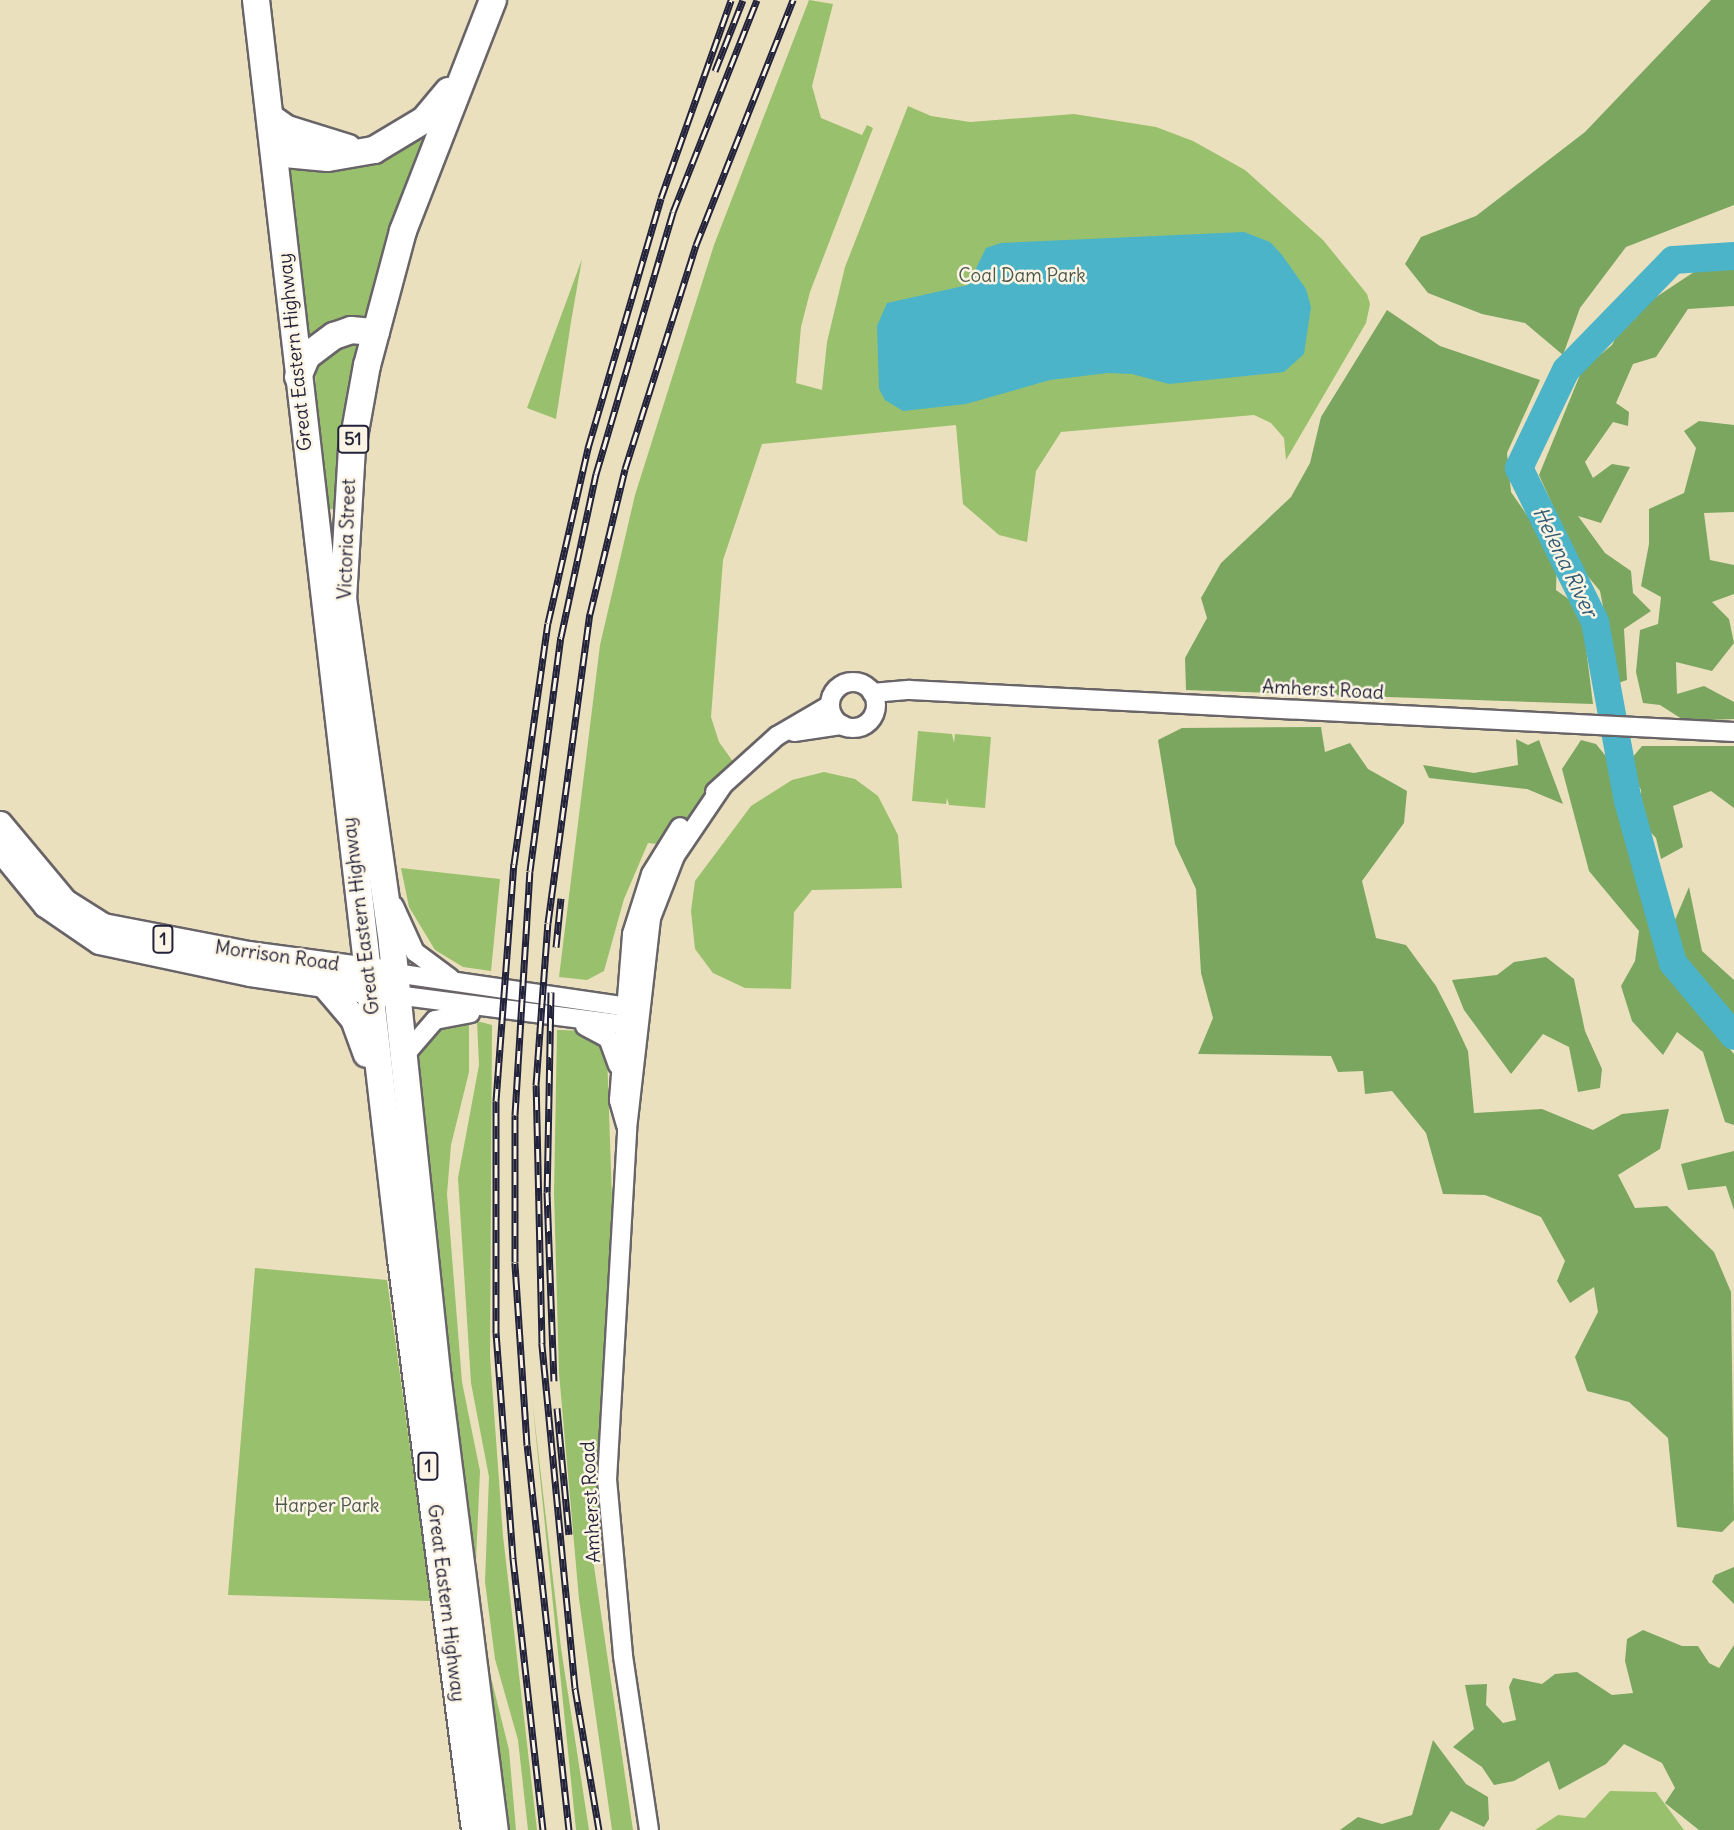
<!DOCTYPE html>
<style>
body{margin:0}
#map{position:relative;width:1734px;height:1830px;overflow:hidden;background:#ebe0bd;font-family:Delius,sans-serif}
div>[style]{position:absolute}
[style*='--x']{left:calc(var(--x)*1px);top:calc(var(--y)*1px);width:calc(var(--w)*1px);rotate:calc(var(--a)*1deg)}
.green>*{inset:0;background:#99c06c}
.forest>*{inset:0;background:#7aa660}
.water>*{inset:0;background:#4bb4c9}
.river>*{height:28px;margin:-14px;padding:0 14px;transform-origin:14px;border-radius:14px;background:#4bb4c9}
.roads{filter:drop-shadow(2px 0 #686468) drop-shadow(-2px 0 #686468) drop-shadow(0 2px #686468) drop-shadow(0 -2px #686468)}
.minor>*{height:18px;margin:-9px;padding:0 9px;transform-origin:9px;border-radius:9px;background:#fff}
.minor>.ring{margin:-9px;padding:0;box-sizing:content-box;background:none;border:18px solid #fff;border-radius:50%}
.major>*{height:23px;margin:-11.5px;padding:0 11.5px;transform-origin:11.5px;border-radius:11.5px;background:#fff}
.highway>*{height:26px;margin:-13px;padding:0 13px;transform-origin:13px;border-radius:13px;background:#fff}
.rail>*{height:7px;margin-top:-3.5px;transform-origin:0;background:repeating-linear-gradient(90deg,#fcf5e5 0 13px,#22223b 0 26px);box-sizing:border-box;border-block:2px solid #22223b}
span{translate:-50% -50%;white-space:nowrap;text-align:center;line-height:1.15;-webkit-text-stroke:5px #fcf5e5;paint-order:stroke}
.shield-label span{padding:2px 5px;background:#fcf5e5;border:2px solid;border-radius:5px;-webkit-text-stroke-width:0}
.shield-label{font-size:18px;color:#22223b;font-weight:700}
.park-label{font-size:19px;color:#4c594c}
.street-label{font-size:19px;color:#22223b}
.water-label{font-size:21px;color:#325c74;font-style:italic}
</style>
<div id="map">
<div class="green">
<i style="clip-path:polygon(809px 0,833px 4px,812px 86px,821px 118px,862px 135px,867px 125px,873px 128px,810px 292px,801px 327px,796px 383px,822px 390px,827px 342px,845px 267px,908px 106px,931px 116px,970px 122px,1074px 114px,1156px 127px,1193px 141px,1245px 170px,1323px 240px,1367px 294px,1370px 304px,1366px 323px,1286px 460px,1284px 438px,1271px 423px,1254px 415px,1061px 432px,1036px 471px,1027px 542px,999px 535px,963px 504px,956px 425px,762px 444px,723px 560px,711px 717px,719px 742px,739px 770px,698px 806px,667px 845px,648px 843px,624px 899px,604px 971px,587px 980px,559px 977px,600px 645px,635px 495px,714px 245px)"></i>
<i style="clip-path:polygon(436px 112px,366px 327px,310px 350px,279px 156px,331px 162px)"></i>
<i style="clip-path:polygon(582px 259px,571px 322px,556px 419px,527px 408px)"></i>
<i style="clip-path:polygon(364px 340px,335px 509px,321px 510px,315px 370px,324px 348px)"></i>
<i style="clip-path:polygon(918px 731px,952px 734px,954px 743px,955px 734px,991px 737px,985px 808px,949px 805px,947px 798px,946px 804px,912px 801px)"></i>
<i style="clip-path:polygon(824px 772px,855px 779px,878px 796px,898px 835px,902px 888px,812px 890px,794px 912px,791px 989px,745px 988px,713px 973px,695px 949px,691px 911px,695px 881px,751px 806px,792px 780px)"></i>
<i style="clip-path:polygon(401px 868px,500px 879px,491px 971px,463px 967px,435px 950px,409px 907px)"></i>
<i style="clip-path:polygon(469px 1018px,469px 1072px,451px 1145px,447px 1194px,462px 1382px,480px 1471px,475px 1583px,484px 1649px,509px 1750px,516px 1830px,502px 1830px,445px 1377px,414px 1059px,432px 1025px)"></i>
<i style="clip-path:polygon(477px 1021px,492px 1025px,490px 1356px,503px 1536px,537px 1830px,528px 1830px,518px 1740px,495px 1659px,485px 1582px,489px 1477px,471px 1383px,458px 1178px,479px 1065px)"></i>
<i style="clip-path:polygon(557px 1030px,591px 1031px,604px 1043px,607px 1054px,613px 1228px,596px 1474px,601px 1535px,590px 1539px,633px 1830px,612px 1830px,579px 1599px,559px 1373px,554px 1193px)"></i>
<i style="clip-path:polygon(255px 1268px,387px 1280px,431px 1601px,228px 1595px)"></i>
<i style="clip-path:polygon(532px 1398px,561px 1648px,589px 1830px,576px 1830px)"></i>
<i style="clip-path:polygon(1610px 1791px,1656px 1792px,1684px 1830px,1535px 1830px,1558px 1815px,1585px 1818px)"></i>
</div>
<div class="forest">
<i style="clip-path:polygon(1711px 0,1734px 0,1734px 205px,1626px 247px,1580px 308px,1563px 355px,1525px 323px,1482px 314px,1428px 293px,1405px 264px,1421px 237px,1476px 216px,1585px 132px)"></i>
<i style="clip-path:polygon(1734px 264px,1734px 306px,1688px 309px,1656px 357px,1633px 364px,1616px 403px,1629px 412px,1628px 426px,1613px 422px,1585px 462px,1593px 478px,1612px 464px,1630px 467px,1601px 523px,1578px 516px,1605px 553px,1631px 571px,1633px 593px,1651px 611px,1624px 629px,1627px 680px,1618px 683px,1600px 591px,1581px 568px,1539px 475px,1582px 370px,1612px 345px,1626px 317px,1697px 270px)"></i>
<i style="clip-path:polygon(1387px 310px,1440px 346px,1540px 380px,1507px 453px,1511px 492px,1557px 559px,1556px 590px,1581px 608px,1593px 704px,1186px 690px,1185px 658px,1207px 618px,1201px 598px,1221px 563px,1291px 497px,1310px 463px,1321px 417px)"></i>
<i style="clip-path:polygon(1699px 421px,1734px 425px,1734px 512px,1704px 513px,1710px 560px,1734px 565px,1734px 594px,1712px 602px,1729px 619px,1734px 643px,1712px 671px,1676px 662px,1677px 694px,1704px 686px,1734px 702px,1734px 719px,1685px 721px,1660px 705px,1643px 703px,1636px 672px,1640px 630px,1658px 624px,1661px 597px,1641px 586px,1649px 544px,1649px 509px,1684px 493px,1696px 448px,1684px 431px)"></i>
<i style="clip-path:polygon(1321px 727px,1325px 752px,1350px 743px,1368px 769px,1407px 791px,1404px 823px,1362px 881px,1376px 938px,1406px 945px,1436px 986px,1453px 1019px,1468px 1051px,1474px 1113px,1542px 1109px,1593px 1130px,1622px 1114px,1669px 1109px,1660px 1149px,1618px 1175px,1635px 1208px,1667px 1206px,1714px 1252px,1731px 1292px,1734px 1520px,1722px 1532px,1677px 1527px,1668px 1438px,1629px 1402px,1587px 1391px,1575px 1357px,1598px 1312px,1594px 1287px,1570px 1303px,1557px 1281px,1565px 1261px,1541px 1217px,1485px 1195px,1443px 1194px,1426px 1133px,1392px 1091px,1365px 1094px,1363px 1071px,1338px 1072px,1331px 1056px,1198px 1054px,1213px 1018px,1201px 973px,1196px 889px,1175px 844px,1158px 740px,1182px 728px)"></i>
<i style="clip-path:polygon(1516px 739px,1528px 745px,1539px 740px,1563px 804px,1527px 789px,1429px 778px,1423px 765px,1474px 773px,1518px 765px)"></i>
<i style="clip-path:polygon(1581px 740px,1596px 744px,1613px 765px,1648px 903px,1676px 985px,1734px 1054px,1734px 1125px,1725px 1122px,1703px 1052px,1677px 1032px,1663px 1055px,1632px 1021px,1621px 986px,1635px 961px,1639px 931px,1589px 871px,1562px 769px)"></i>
<i style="clip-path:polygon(1642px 746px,1734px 746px,1734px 808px,1711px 791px,1673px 806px,1683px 847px,1661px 859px,1656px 838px,1639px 820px,1641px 790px,1627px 764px)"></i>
<i style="clip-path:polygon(1689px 887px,1702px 951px,1734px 980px,1734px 1027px,1689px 972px,1672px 927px)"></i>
<i style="clip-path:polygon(1546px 957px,1574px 979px,1585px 1031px,1602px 1069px,1600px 1088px,1578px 1092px,1569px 1047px,1543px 1034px,1511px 1074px,1464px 1010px,1452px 980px,1497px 975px,1514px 962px)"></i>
<i style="clip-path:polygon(1734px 1151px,1734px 1210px,1726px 1186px,1688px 1190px,1681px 1164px)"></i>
<i style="clip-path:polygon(1734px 1567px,1734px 1604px,1712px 1582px,1715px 1575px)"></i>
<i style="clip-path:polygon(1643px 1630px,1682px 1646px,1698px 1646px,1709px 1663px,1719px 1668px,1734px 1645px,1734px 1830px,1699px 1830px,1665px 1803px,1675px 1788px,1662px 1763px,1624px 1744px,1606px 1764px,1559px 1790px,1549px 1761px,1514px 1781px,1494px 1785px,1482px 1767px,1453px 1747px,1474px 1729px,1465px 1685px,1487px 1684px,1486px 1705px,1503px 1723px,1516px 1720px,1509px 1687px,1513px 1678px,1542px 1684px,1555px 1674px,1577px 1672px,1612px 1695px,1633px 1693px,1625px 1661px,1627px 1639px)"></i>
<i style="clip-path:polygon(1433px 1740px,1466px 1784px,1488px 1797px,1489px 1819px,1484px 1827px,1451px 1811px,1439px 1830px,1340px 1830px,1358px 1817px,1382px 1824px,1412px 1815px)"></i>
</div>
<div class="water">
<i style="clip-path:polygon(1244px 232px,1270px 242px,1282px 255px,1306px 289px,1311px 307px,1304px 354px,1284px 372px,1169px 384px,1132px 374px,1108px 373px,1050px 380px,966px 404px,903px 411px,885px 400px,879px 389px,877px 326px,887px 303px,968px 285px,986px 248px,1001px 243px)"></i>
</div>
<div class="river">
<i style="--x:1734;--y:256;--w:61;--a:176.2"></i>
<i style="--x:1673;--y:260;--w:153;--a:134.2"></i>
<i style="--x:1566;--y:370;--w:109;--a:115.6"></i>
<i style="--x:1519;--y:468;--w:172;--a:63.7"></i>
<i style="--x:1595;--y:622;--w:182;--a:79.6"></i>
<i style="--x:1628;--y:801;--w:168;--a:74.5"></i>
<i style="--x:1673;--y:963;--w:95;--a:50.1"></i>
</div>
<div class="roads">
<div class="minor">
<i class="ring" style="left:830px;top:682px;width:28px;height:28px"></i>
<i style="--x:872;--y:693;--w:38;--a:-5"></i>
<i style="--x:910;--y:690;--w:825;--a:2.92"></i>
<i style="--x:794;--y:732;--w:49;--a:-8.3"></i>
<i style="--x:715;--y:792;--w:84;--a:-42.1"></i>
<i style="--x:777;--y:736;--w:61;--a:-30.3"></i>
<i style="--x:394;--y:906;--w:51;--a:65.5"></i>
<i style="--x:415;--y:952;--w:44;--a:36.6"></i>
<i style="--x:395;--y:973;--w:244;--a:8.3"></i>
<i style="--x:396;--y:995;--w:240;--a:7.4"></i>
<i style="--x:585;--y:1026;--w:26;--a:28"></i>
<i style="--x:608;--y:1038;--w:29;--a:70"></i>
<i style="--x:403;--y:1057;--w:49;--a:-49.1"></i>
<i style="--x:435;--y:1020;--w:36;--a:-11"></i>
<i style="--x:626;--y:1125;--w:26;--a:-106"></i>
<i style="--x:619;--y:1100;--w:167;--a:-85.5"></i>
<i style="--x:632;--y:934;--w:63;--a:-72.4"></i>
<i style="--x:651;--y:874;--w:55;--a:-58.3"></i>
<i style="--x:649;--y:1830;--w:177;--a:-98.5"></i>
<i style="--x:623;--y:1655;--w:176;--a:-95.2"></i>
<i style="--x:607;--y:1480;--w:352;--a:-86.7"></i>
<i style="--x:627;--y:1129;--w:212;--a:-83.5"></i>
<i style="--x:651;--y:918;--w:66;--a:-68.8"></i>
<i style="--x:675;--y:856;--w:86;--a:-55.9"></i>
</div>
<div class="major">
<i style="--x:0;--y:823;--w:102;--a:50.2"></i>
<i style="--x:65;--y:901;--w:45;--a:32.3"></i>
<i style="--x:103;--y:925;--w:148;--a:10.9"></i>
<i style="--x:248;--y:953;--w:136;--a:7.6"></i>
<i style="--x:0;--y:850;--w:71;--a:50.7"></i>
<i style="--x:45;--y:905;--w:65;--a:34.4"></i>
<i style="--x:99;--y:942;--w:154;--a:12"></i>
<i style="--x:250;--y:974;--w:137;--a:8.4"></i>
</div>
<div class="highway">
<i style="--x:256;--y:0;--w:1267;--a:83.43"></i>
<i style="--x:401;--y:1259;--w:576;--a:82.62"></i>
<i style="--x:493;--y:0;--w:248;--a:111.3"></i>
<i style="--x:403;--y:231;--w:139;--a:105"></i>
<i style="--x:367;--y:365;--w:84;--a:100.2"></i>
<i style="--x:352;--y:448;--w:150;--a:93.4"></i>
<i style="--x:343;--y:598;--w:349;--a:81.9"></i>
<i style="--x:392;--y:944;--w:431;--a:84"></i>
<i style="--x:437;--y:1373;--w:461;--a:82.8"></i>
<i style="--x:271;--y:118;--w:19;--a:35"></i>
<i style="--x:287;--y:129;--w:64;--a:17.3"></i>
<i style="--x:274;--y:153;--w:54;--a:5.3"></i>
<i style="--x:328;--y:158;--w:47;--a:-9.9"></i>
<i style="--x:374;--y:150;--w:58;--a:-31"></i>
<i style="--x:424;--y:120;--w:38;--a:-50"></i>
<i style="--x:298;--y:377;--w:23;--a:-67"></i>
<i style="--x:307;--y:356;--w:34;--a:-37"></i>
<i style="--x:334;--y:336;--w:18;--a:-19"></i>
<i style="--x:351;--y:330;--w:25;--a:5"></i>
<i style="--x:326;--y:986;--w:43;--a:49.7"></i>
<i style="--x:354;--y:1019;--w:37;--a:70"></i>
</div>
</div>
<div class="rail">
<i style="--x:715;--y:71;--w:76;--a:-68.5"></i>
<i style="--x:556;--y:947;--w:49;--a:-84.2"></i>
<i style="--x:551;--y:992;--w:200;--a:91.1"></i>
<i style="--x:547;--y:1192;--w:189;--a:87.9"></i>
<i style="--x:557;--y:1408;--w:127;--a:84.6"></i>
<i style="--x:543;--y:1830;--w:274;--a:-96.3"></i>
<i style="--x:513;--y:1558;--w:226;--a:-94.3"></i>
<i style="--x:496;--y:1333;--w:232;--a:-90"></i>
<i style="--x:496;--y:1101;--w:238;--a:-85.7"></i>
<i style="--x:514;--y:864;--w:243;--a:-82"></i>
<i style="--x:548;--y:623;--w:180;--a:-77.1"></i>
<i style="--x:588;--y:448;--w:260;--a:-73.7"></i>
<i style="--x:661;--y:198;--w:210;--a:-70.5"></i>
<i style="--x:569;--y:1830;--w:387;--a:-96.2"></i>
<i style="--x:527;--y:1445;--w:183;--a:-93.8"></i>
<i style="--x:515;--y:1262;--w:147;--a:-90"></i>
<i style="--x:515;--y:1115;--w:244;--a:-86.5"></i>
<i style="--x:530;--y:871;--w:236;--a:-82.5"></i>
<i style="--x:561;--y:637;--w:167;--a:-77.9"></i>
<i style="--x:596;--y:474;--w:273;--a:-73.6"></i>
<i style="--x:673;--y:212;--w:228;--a:-68.4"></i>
<i style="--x:599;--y:1830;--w:144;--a:-99.6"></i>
<i style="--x:575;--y:1688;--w:347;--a:-95.5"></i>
<i style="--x:542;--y:1343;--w:258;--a:-91.3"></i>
<i style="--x:536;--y:1085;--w:162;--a:-85.8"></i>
<i style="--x:548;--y:923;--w:312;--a:-82.3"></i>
<i style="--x:590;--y:614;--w:149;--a:-76.4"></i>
<i style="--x:625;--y:469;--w:235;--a:-72.4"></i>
<i style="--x:696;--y:245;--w:264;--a:-68.4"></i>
</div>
<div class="shield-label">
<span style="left:353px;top:439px">51</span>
<span style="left:163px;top:939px">1</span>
<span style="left:428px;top:1466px">1</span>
</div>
<div class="park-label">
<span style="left:1022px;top:276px">Coal Dam Park</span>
<span style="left:327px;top:1506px">Harper Park</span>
</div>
<div class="street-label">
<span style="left:295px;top:352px;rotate:-96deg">Great Eastern Highway</span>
<span style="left:347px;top:539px;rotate:-88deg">Victoria Street</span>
<span style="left:1323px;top:690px;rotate:3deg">Amherst Road</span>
<span style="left:361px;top:916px;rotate:-97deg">Great Eastern Highway</span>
<span style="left:277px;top:956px;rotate:8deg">Morrison Road</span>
<span style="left:591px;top:1502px;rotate:-93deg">Amherst Road</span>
<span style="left:446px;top:1603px;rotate:83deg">Great Eastern Highway</span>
</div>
<div class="water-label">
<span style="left:1565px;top:562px;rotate:64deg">Helena River</span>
</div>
</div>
